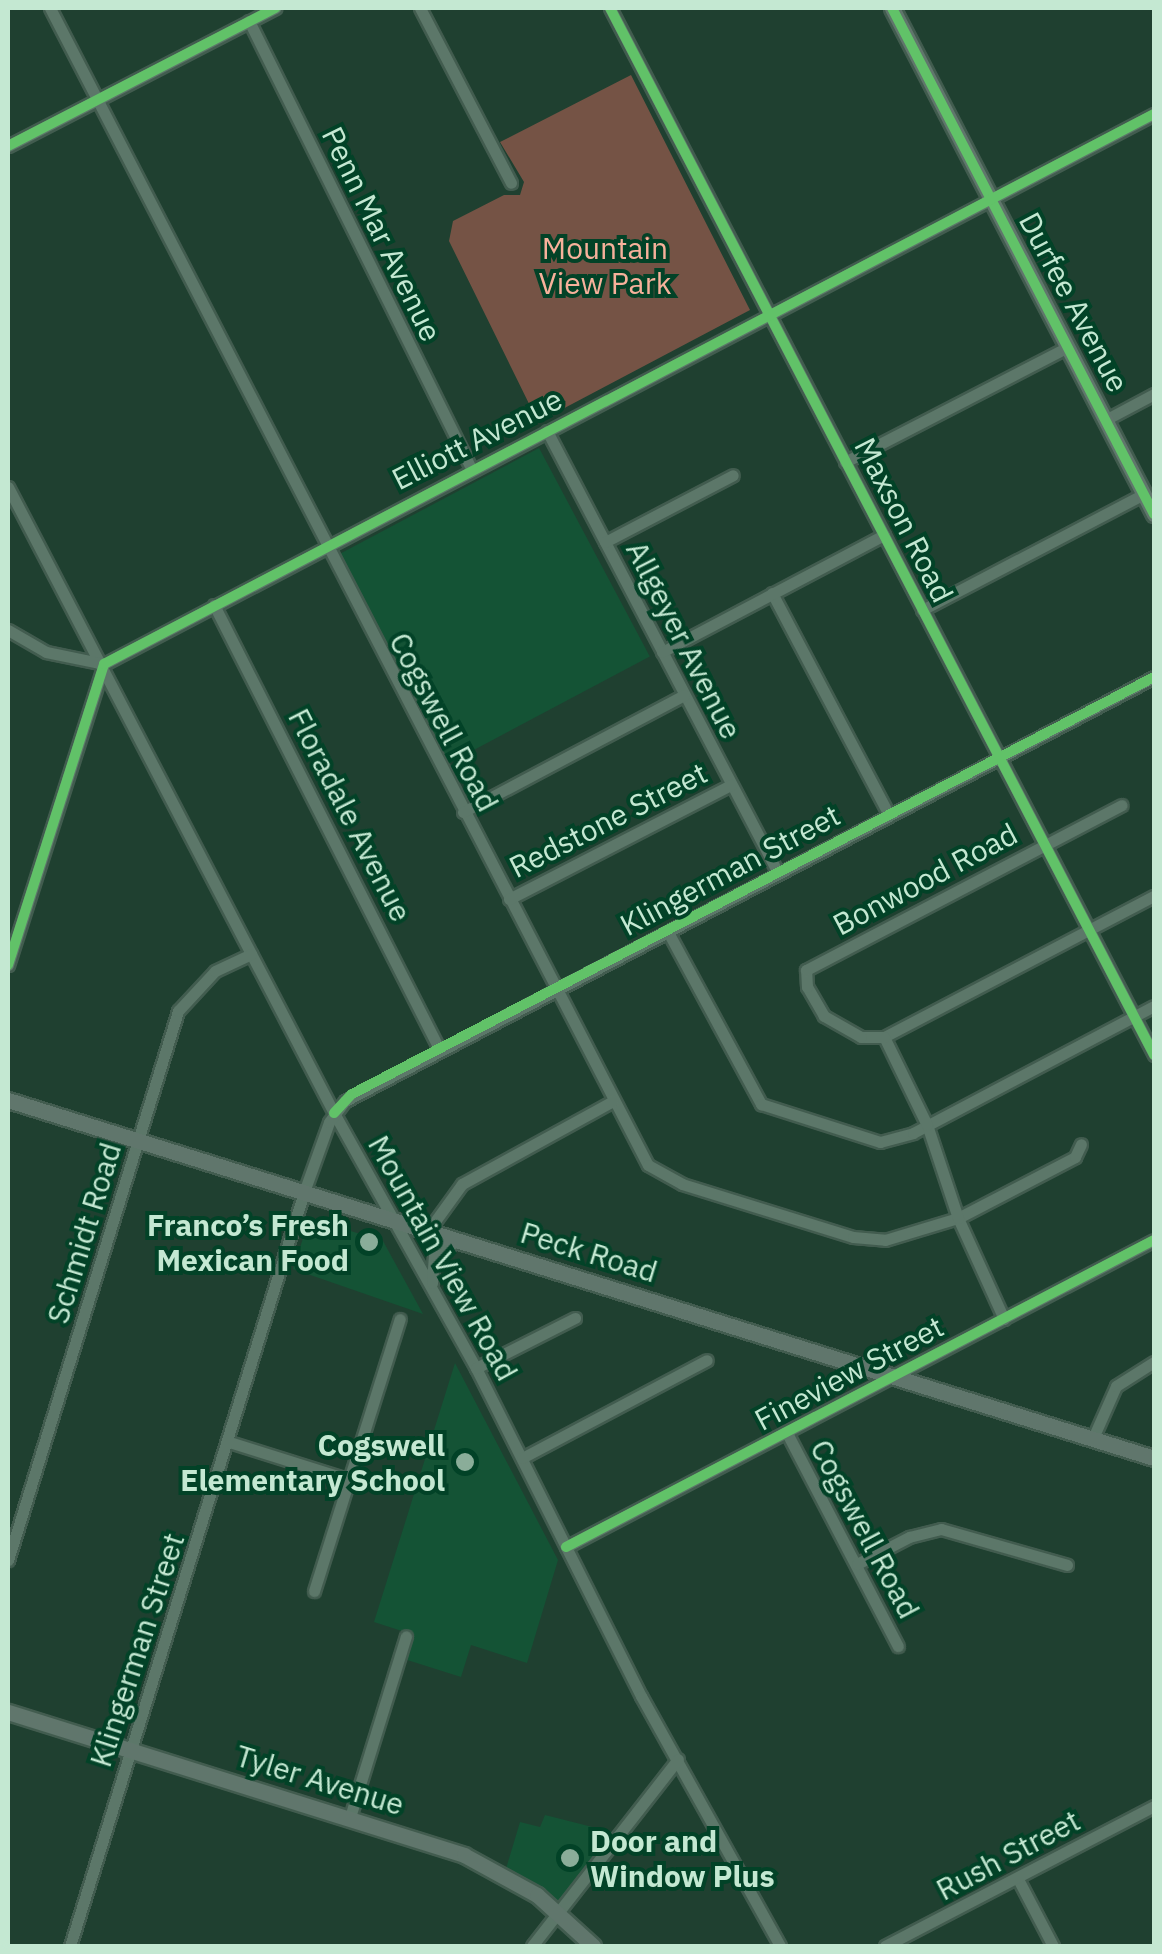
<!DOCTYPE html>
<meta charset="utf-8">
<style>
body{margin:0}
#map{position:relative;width:1162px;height:1954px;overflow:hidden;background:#1f4030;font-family:"IBM Plex Sans",sans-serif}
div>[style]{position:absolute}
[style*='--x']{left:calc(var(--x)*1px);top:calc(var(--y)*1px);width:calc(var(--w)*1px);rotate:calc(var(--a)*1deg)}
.built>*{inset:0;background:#145335;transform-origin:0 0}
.green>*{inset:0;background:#755345}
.roads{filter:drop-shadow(2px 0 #425c4f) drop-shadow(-2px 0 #425c4f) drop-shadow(0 2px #425c4f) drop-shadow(0 -2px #425c4f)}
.minor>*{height:11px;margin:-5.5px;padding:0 5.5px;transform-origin:5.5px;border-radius:5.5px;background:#5c7769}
.major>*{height:15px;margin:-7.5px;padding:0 7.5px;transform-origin:7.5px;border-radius:7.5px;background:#60766c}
.cycleway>*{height:10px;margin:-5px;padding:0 5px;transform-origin:5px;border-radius:5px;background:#61c268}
.dots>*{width:28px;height:28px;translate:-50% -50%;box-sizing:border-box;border:5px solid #024227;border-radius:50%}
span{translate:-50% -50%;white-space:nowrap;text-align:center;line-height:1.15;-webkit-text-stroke:8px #024227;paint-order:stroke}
.street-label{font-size:30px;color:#c4e8d2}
.park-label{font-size:30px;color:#f7b19b}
.poi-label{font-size:30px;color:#c4e8d2;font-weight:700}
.right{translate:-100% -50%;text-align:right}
.left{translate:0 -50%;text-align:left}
.frame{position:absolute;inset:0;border:10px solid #c4e8d2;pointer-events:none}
</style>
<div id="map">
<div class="built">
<i style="left:539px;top:448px;width:236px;height:227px;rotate:62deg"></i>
<i style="clip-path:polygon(315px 1220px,383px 1241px,423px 1314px,293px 1269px,308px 1223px)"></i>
<i style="clip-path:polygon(455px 1363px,558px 1560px,527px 1663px,471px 1645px,461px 1677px,401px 1658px,408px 1633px,374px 1622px)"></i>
<i style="clip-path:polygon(545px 1815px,616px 1833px,559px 1909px,505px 1872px,520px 1822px,540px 1827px)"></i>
</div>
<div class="green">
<i style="clip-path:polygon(631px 75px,750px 310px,538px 422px,449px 241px,453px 221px,504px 195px,520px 195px,524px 182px,500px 142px)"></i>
</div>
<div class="roads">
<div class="minor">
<i style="--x:50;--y:8;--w:1302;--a:62.67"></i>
<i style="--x:648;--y:1165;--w:39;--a:29"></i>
<i style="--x:682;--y:1184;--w:179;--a:17.2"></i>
<i style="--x:853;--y:1237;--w:32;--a:5"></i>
<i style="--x:885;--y:1240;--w:76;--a:-16.8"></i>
<i style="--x:958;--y:1218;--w:132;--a:-27.5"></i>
<i style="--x:1075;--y:1157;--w:14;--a:-65"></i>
<i style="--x:420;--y:8;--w:197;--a:62.5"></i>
<i style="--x:610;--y:8;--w:1180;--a:62.54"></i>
<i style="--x:249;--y:21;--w:500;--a:63.6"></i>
<i style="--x:8;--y:146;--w:301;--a:-27.3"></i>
<i style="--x:1107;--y:419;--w:53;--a:-28"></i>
<i style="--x:547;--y:431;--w:499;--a:62.4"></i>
<i style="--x:845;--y:462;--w:251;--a:-27.3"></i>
<i style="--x:8;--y:487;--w:706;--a:62.49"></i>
<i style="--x:334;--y:1113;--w:292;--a:60.9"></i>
<i style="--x:476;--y:1368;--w:367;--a:63.3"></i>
<i style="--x:641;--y:1696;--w:286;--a:60.9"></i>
<i style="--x:605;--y:542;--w:144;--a:-27.6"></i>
<i style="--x:772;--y:593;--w:251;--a:62.2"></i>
<i style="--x:214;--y:605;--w:498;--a:63.1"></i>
<i style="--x:922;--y:610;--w:250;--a:-27.6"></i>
<i style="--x:8;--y:630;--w:44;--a:30.1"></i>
<i style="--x:46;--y:652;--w:59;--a:11.7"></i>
<i style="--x:662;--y:652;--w:251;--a:-27.8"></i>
<i style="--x:463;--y:812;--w:250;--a:-27.9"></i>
<i style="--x:509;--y:899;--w:250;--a:-27.2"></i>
<i style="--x:668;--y:932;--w:196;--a:61.6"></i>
<i style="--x:761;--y:1104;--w:125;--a:17.7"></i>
<i style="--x:880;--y:1142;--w:34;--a:-15"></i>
<i style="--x:913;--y:1133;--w:272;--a:-27.8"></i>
<i style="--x:8;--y:965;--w:316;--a:-72.3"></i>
<i style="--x:104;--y:664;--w:1185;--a:-27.65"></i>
<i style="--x:884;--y:1037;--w:305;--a:-27.6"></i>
<i style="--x:428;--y:1231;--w:58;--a:-54.1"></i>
<i style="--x:462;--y:1184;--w:172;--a:-28.8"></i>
<i style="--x:432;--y:1283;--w:29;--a:-86"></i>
<i style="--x:434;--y:1254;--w:29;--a:-29"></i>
<i style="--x:1004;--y:1319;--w:111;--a:-114.5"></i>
<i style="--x:958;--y:1218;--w:98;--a:-108.4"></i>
<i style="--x:927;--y:1125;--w:98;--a:-116"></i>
<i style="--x:884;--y:1037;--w:23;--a:180"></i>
<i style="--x:861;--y:1037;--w:43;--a:-150.4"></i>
<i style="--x:824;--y:1016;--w:34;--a:-120"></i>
<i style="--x:807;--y:987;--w:17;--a:-93"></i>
<i style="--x:806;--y:970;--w:356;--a:-27.6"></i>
<i style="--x:476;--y:1368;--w:111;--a:-26.8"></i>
<i style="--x:788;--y:1435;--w:238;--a:62.5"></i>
<i style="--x:1093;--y:1438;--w:57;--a:-66.1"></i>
<i style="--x:1116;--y:1386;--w:45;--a:-32.3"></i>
<i style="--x:229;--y:1442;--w:124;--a:17.4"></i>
<i style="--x:522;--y:1458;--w:209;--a:-27.9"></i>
<i style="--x:566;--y:1547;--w:663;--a:-27.57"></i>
<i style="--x:8;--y:1560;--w:575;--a:-72.79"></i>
<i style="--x:178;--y:1011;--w:54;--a:-47.2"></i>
<i style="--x:215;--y:971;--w:40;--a:-25"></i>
<i style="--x:857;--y:1564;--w:59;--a:-27.4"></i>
<i style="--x:909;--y:1537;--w:33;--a:-14"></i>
<i style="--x:941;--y:1529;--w:131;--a:15.9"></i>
<i style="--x:314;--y:1591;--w:285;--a:-72.5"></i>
<i style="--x:350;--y:1817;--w:189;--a:-72.8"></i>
<i style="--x:1018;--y:1879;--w:76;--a:62.4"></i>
<i style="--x:70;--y:1946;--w:789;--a:-72.76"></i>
<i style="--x:304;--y:1192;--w:74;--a:-70.3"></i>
<i style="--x:329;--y:1122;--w:26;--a:-53"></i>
<i style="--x:345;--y:1101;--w:913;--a:-27.66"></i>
<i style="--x:532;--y:1946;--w:237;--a:-52"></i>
<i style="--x:885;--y:1946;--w:303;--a:-27.5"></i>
</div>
<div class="major">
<i style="--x:892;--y:8;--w:570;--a:62.63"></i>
<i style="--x:8;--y:1100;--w:1201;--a:17.35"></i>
<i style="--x:8;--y:1712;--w:478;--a:17.4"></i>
<i style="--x:464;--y:1855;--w:83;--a:28.7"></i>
<i style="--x:537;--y:1895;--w:76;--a:42.3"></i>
</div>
</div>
<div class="cycleway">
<i style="--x:610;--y:8;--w:1180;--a:62.54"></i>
<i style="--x:892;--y:8;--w:570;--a:62.63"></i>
<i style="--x:8;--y:146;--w:301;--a:-27.3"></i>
<i style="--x:8;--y:965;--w:316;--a:-72.3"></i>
<i style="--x:104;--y:664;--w:1185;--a:-27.65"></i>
<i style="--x:334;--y:1113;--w:26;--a:-47"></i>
<i style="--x:352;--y:1094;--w:904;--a:-27.47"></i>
<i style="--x:566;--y:1547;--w:663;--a:-27.57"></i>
</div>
<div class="dots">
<i style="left:369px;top:1242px;background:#8aad99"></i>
<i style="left:465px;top:1462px;background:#8aad99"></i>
<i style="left:570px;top:1858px;background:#8aad99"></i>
</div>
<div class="street-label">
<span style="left:382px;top:234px;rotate:64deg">Penn Mar Avenue</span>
<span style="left:1074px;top:302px;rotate:62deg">Durfee Avenue</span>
<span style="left:477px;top:439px;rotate:-27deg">Elliott Avenue</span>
<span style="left:904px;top:520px;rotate:63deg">Maxson Road</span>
<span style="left:684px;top:640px;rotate:63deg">Allgeyer Avenue</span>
<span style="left:444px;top:722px;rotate:62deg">Cogswell Road</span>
<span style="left:350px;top:815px;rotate:63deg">Floradale Avenue</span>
<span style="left:608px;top:820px;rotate:-27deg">Redstone Street</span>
<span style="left:730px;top:870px;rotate:-28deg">Klingerman Street</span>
<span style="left:925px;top:879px;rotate:-28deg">Bonwood Road</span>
<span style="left:84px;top:1233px;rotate:-73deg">Schmidt Road</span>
<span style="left:589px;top:1252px;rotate:17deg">Peck Road</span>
<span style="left:443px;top:1258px;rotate:61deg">Mountain View Road</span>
<span style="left:849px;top:1373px;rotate:-28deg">Fineview Street</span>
<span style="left:865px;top:1529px;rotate:62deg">Cogswell Road</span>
<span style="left:137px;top:1650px;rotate:-72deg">Klingerman Street</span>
<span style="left:320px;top:1780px;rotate:17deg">Tyler Avenue</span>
<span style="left:1008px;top:1855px;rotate:-28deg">Rush Street</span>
</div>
<div class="park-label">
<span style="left:605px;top:265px">Mountain<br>View Park</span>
</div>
<div class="poi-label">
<span class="right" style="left:349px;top:1242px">Franco’s Fresh<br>Mexican Food</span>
<span class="right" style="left:445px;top:1462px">Cogswell<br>Elementary School</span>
<span class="left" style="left:590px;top:1858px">Door and<br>Window Plus</span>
</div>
<div class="frame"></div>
</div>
